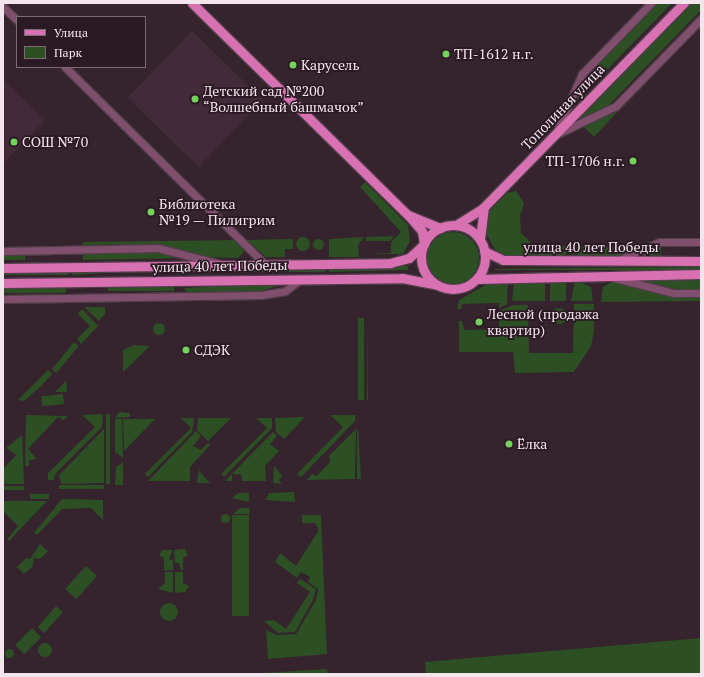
<!DOCTYPE html>
<meta charset="utf-8">
<style>
body{margin:0}
#map{position:relative;width:704px;height:677px;overflow:hidden;background:#35232d;font-family:"PT Serif",serif}
div>[style]{position:absolute}
[style*='--x']{left:calc(var(--x)*1px);top:calc(var(--y)*1px);width:calc(var(--w)*1px);rotate:calc(var(--a)*1deg)}
.built>*{inset:0;background:#422a39;transform-origin:0 0}
.green>*{inset:0;background:#2c4f24;transform-origin:0 0}
.round{border-radius:50%}
.roads{filter:drop-shadow(1px 0 #4f3e48) drop-shadow(-1px 0 #4f3e48) drop-shadow(0 1px #4f3e48) drop-shadow(0 -1px #4f3e48)}
.minor>*{height:7px;margin:-3.5px;padding:0 3.5px;transform-origin:3.5px;border-radius:3.5px;background:#814f6e}
.major>*{height:9px;margin:-4.5px;padding:0 4.5px;transform-origin:4.5px;border-radius:4.5px;background:#d871b2}
.major>.ring{margin:-4.5px;padding:0;box-sizing:content-box;background:none;border:9px solid #d871b2;border-radius:50%}
.dots>*{width:11px;height:11px;translate:-50% -50%;box-sizing:border-box;border:2px solid #2b1924;border-radius:50%}
span{translate:-50% -50%;white-space:nowrap;text-align:center;line-height:1.15;-webkit-text-stroke:3.5px #2b1924;paint-order:stroke}
.poi-label{font-size:14px;color:#f2e5ec}
.left{translate:0 -50%;text-align:left}
.right{translate:-100% -50%;text-align:right}
.street-label{font-size:14px;color:#f2e5ec}
.frame{position:absolute;inset:0;border:4px solid #f2e5ec;pointer-events:none}
.legend{position:absolute;left:16px;top:16px;width:130px;height:52px;box-sizing:border-box;background:#2b1924;border:1px solid #7b6b74;margin:0;padding:5px 7px;list-style:none;font-size:12px;color:#f2e5ec}
.legend li{display:flex;align-items:center;gap:8px;height:20px}
.legend b{width:20px;border:1px solid #7b6b74}
</style>
<div id="map">
<div class="built">
<i style="left:192px;top:31px;width:99px;height:93px;rotate:44deg"></i>
<i style="clip-path:polygon(3px 79px,45px 120px,3px 164px)"></i>
</div>
<div class="green">
<i style="clip-path:polygon(655px 3px,672px 3px,570px 108px,583px 76px)"></i>
<i style="clip-path:polygon(692px 3px,701px 3px,701px 10px,607px 107px,577px 121px)"></i>
<i style="clip-path:polygon(685px 40px,594px 137px,584px 127px,612px 112px)"></i>
<i style="clip-path:polygon(365px 182px,408px 225px,410px 241px,403px 254px,366px 254px,391px 253px,391px 242px,401px 232px,360px 187px)"></i>
<i style="clip-path:polygon(516px 191px,524px 203px,520px 216px,521px 233px,535px 246px,631px 247px,632px 251px,619px 258px,567px 254px,551px 258px,508px 258px,497px 253px,486px 233px,487px 214px,507px 193px)"></i>
<i class="round" style="left:427px;top:232px;width:52px;height:52px"></i>
<i style="clip-path:polygon(394px 236px,390px 241px,366px 241px,366px 237px)"></i>
<i style="clip-path:polygon(364px 237px,358px 245px,359px 257px,329px 257px,329px 239px)"></i>
<i class="round" style="left:296px;top:237px;width:14px;height:14px"></i>
<i class="round" style="left:312.5px;top:238.5px;width:11px;height:11px"></i>
<i style="clip-path:polygon(293px 239px,293px 249px,285px 249px,285px 257px,266px 257px,247px 240px)"></i>
<i style="clip-path:polygon(239px 240px,244px 252px,238px 258px,205px 257px,159px 244px,83px 245px,83px 242px)"></i>
<i style="clip-path:polygon(661px 247px,661px 255px,636px 256px,638px 255px)"></i>
<i style="clip-path:polygon(158px 251px,188px 258px,83px 260px,83px 252px)"></i>
<i style="left:3px;top:253px;width:22px;height:7px"></i>
<i style="clip-path:polygon(408px 266px,408px 270px,329px 272px,329px 267px)"></i>
<i style="clip-path:polygon(701px 267px,701px 270px,494px 270px,495px 269px)"></i>
<i style="clip-path:polygon(325px 268px,325px 272px,130px 272px,132px 270px)"></i>
<i style="left:68px;top:270px;width:5px;height:65px;rotate:90deg"></i>
<i style="clip-path:polygon(72px 270px,122px 270px,123px 272px,72px 275px)"></i>
<i style="clip-path:polygon(540px 280px,545px 284px,545px 301px,512px 301px,514px 283px)"></i>
<i style="left:550px;top:280px;width:16px;height:21px"></i>
<i style="clip-path:polygon(575px 280px,591px 287px,593px 301px,571px 301px)"></i>
<i style="clip-path:polygon(701px 280px,701px 290px,674px 290px,639px 281px)"></i>
<i style="clip-path:polygon(613px 281px,667px 296px,701px 296px,701px 301px,601px 302px,603px 287px)"></i>
<i style="clip-path:polygon(491px 282px,508px 282px,507px 304px,499px 308px,499px 303px,462px 304px,461px 309px,457px 309px,459px 300px)"></i>
<i style="clip-path:polygon(286px 283px,261px 291px,186px 292px,184px 288px)"></i>
<i style="left:174px;top:285px;width:6px;height:66px;rotate:90deg"></i>
<i style="left:66px;top:286px;width:7px;height:63px;rotate:90deg"></i>
<i style="clip-path:polygon(574px 304px,594px 304px,594px 331px,591px 346px,574px 372px,515px 373px,513px 352px,459px 352px,459px 321px,462px 321px,464px 330px,499px 329px,499px 311px,513px 305px,528px 305px,529px 353px,573px 353px)"></i>
<i style="clip-path:polygon(84px 307px,105px 307px,105px 314px,99px 321px)"></i>
<i class="round" style="left:551px;top:308px;width:16px;height:16px"></i>
<i style="clip-path:polygon(82px 309px,98px 326px,81px 344px,77px 339px,90px 326px,78px 314px)"></i>
<i style="left:358px;top:318px;width:6px;height:82px"></i>
<i style="clip-path:polygon(367px 318px,368px 400px,367px 402px)"></i>
<i class="round" style="left:153px;top:323px;width:12px;height:12px"></i>
<i style="left:74px;top:342px;width:6px;height:35px;rotate:39deg"></i>
<i style="clip-path:polygon(134px 345px,150px 346px,123px 372px,123px 350px)"></i>
<i style="clip-path:polygon(48px 370px,52px 374px,41px 386px,24px 401px,18px 400px)"></i>
<i style="clip-path:polygon(66px 381px,67px 392px,55px 392px)"></i>
<i style="left:63px;top:394px;width:10px;height:22px;rotate:84deg"></i>
<i style="clip-path:polygon(119px 412px,130px 413px,130px 417px,115px 418px)"></i>
<i style="clip-path:polygon(103px 414px,102px 427px,55px 474px,54px 480px,48px 480px,48px 473px,95px 427px,82px 415px)"></i>
<i style="left:106px;top:414px;width:4px;height:70px"></i>
<i style="clip-path:polygon(26px 415px,68px 416px,64px 420px,58px 417px,28px 449px,37px 459px,29px 460px,29px 466px,25px 466px)"></i>
<i style="clip-path:polygon(330px 415px,355px 415px,355px 421px,301px 477px,297px 474px,343px 427px)"></i>
<i style="clip-path:polygon(305px 417px,284px 439px,276px 432px,275px 418px)"></i>
<i style="clip-path:polygon(181px 418px,194px 418px,192px 432px,148px 477px,145px 474px,191px 428px)"></i>
<i style="clip-path:polygon(198px 418px,231px 418px,208px 441px,197px 430px)"></i>
<i style="clip-path:polygon(256px 418px,272px 418px,272px 428px,224px 477px,221px 474px,267px 428px)"></i>
<i style="clip-path:polygon(115px 419px,122px 419px,123px 458px,115px 452px)"></i>
<i style="clip-path:polygon(123px 419px,155px 419px,124px 451px)"></i>
<i style="clip-path:polygon(358px 428px,361px 479px,357px 479px,357px 429px)"></i>
<i style="clip-path:polygon(104px 429px,104px 483px,61px 484px,59px 475px)"></i>
<i style="clip-path:polygon(356px 429px,355px 479px,307px 480px,312px 474px,317px 476px,330px 462px,329px 456px)"></i>
<i style="clip-path:polygon(196px 431px,201px 436px,193px 446px,201px 450px,208px 443px,210px 445px,190px 467px,190px 481px,148px 481px)"></i>
<i style="clip-path:polygon(273px 432px,277px 436px,270px 444px,279px 451px,265px 466px,266px 481px,242px 481px,241px 474px,232px 474px,232px 481px,225px 481px)"></i>
<i style="clip-path:polygon(22px 435px,24px 484px,3px 484px,3px 469px,16px 455px,6px 448px)"></i>
<i style="clip-path:polygon(123px 462px,123px 485px,115px 485px,116px 467px)"></i>
<i style="clip-path:polygon(274px 466px,282px 476px,279px 480px,282px 484px,273px 483px)"></i>
<i style="clip-path:polygon(199px 467px,200px 472px,210px 483px,197px 483px)"></i>
<i style="left:59px;top:485px;width:45px;height:4px"></i>
<i style="left:3px;top:486px;width:21px;height:4px"></i>
<i style="clip-path:polygon(294px 492px,295px 502px,266px 500px,269px 493px)"></i>
<i style="clip-path:polygon(238px 493px,249px 493px,249px 502px,232px 498px)"></i>
<i style="left:30px;top:494px;width:19px;height:5px"></i>
<i style="clip-path:polygon(62px 499px,103px 500px,103px 520px,91px 508px,62px 509px,37px 535px,34px 533px)"></i>
<i style="clip-path:polygon(3px 501px,47px 501px,9px 541px,7px 539px,18px 526px,3px 511px)"></i>
<i style="clip-path:polygon(240px 508px,249px 508px,250px 514px,233px 514px)"></i>
<i class="round" style="left:220.5px;top:513.5px;width:9px;height:9px"></i>
<i style="left:232px;top:515px;width:17px;height:101px"></i>
<i style="clip-path:polygon(302px 515px,321px 515px,327px 654px,268px 659px,266px 630px,277px 635px,296px 634px,316px 600px,318px 589px,308px 582px,310px 577px,301px 572px,297px 578px,275px 562px,280px 553px,296px 566px,319px 530px,315px 523px,302px 523px)"></i>
<i style="clip-path:polygon(40px 544px,48px 551px,40px 559px,34px 558px,33px 566px,24px 574px,17px 567px,26px 558px,30px 559px)"></i>
<i style="clip-path:polygon(185px 549px,188px 555px,183px 558px,183px 570px,181px 570px,179px 563px,175px 563px,174px 550px)"></i>
<i style="clip-path:polygon(162px 550px,173px 550px,169px 559px,173px 560px,173px 570px,164px 571px,164px 558px,159px 555px)"></i>
<i style="left:86px;top:566px;width:15px;height:31px;rotate:42deg"></i>
<i style="clip-path:polygon(165px 572px,173px 572px,173px 593px,158px 589px,165px 583px)"></i>
<i style="clip-path:polygon(175px 572px,183px 572px,183px 583px,189px 586px,185px 592px,175px 593px)"></i>
<i style="clip-path:polygon(300px 579px,316px 589px,313px 600px,295px 632px,278px 633px,264px 621px,274px 620px,286px 629px,310px 592px,297px 583px)"></i>
<i class="round" style="left:160px;top:603px;width:18px;height:18px"></i>
<i style="left:56px;top:606px;width:9px;height:28px;rotate:41deg"></i>
<i style="left:32px;top:628px;width:13px;height:24px;rotate:45deg"></i>
<i style="clip-path:polygon(701px 638px,701px 674px,426px 674px,425px 662px)"></i>
<i class="round" style="left:38px;top:643px;width:14px;height:14px"></i>
<i class="round" style="left:4.5px;top:648.5px;width:9px;height:9px"></i>
<i style="clip-path:polygon(327px 669px,328px 674px,248px 674px)"></i>
</div>
<div class="roads">
<div class="minor">
<i style="--x:3;--y:7;--w:19;--a:43"></i>
<i style="--x:65;--y:67;--w:282;--a:44.6"></i>
<i style="--x:557;--y:131;--w:62;--a:-66.3"></i>
<i style="--x:582;--y:74;--w:99;--a:-45.8"></i>
<i style="--x:557;--y:134;--w:65;--a:-25.4"></i>
<i style="--x:616;--y:106;--w:122;--a:-45.7"></i>
<i style="--x:3;--y:251;--w:155;--a:-1.1"></i>
<i style="--x:158;--y:248;--w:61;--a:14.3"></i>
<i style="--x:617;--y:261;--w:46;--a:-24.3"></i>
<i style="--x:659;--y:242;--w:42;--a:0"></i>
<i style="--x:615;--y:278;--w:61;--a:14.3"></i>
<i style="--x:674;--y:293;--w:27;--a:0"></i>
<i style="--x:3;--y:299;--w:258;--a:-0.9"></i>
<i style="--x:261;--y:295;--w:24;--a:-9"></i>
<i style="--x:285;--y:291;--w:20;--a:-37"></i>
</div>
<div class="major">
<i style="--x:192;--y:3;--w:303;--a:44.5"></i>
<i style="--x:408;--y:215;--w:35;--a:22"></i>
<i class="ring" style="left:421px;top:225px;width:55px;height:55px"></i>
<i style="--x:456;--y:225;--w:32;--a:-32"></i>
<i style="--x:480;--y:239;--w:32;--a:-83"></i>
<i style="--x:484;--y:207;--w:286;--a:-45.6"></i>
<i style="--x:484;--y:251;--w:21;--a:25"></i>
<i style="--x:503;--y:260;--w:198;--a:0.3"></i>
<i style="--x:3;--y:268;--w:387;--a:-0.7"></i>
<i style="--x:390;--y:263;--w:20;--a:-15"></i>
<i style="--x:409;--y:258;--w:21;--a:-43"></i>
<i style="--x:424;--y:244;--w:13;--a:-99"></i>
<i style="--x:422;--y:231;--w:21;--a:-131"></i>
<i style="--x:478;--y:279;--w:223;--a:-1.3"></i>
<i style="--x:3;--y:283;--w:399;--a:-0.7"></i>
<i style="--x:402;--y:278;--w:36;--a:11"></i>
</div>
</div>
<div class="dots">
<i style="left:446px;top:54px;background:#74d25c"></i>
<i style="left:293px;top:65px;background:#74d25c"></i>
<i style="left:195px;top:99px;background:#74d25c"></i>
<i style="left:14px;top:142px;background:#74d25c"></i>
<i style="left:633px;top:161px;background:#74d25c"></i>
<i style="left:151px;top:212px;background:#74d25c"></i>
<i style="left:479px;top:322px;background:#74d25c"></i>
<i style="left:186px;top:350px;background:#74d25c"></i>
<i style="left:509px;top:444px;background:#74d25c"></i>
</div>
<div class="poi-label">
<span class="left" style="left:454px;top:54px">ТП-1612 н.г.</span>
<span class="left" style="left:301px;top:65px">Карусель</span>
<span class="left" style="left:203px;top:99px">Детский сад №200<br>“Волшебный башмачок”</span>
<span class="left" style="left:22px;top:142px">СОШ №70</span>
<span class="right" style="left:625px;top:161px">ТП-1706 н.г.</span>
<span class="left" style="left:159px;top:212px">Библиотека<br>№19 — Пилигрим</span>
<span class="left" style="left:487px;top:322px">Лесной (продажа<br>квартир)</span>
<span class="left" style="left:194px;top:350px">СДЭК</span>
<span class="left" style="left:517px;top:444px">Ёлка</span>
</div>
<div class="street-label">
<span style="left:563px;top:107px;rotate:-46deg">Тополиная улица</span>
<span style="left:591px;top:247px">улица 40 лет Победы</span>
<span style="left:220px;top:266px;rotate:-1deg">улица 40 лет Победы</span>
</div>
<div class="frame"></div>
<ul class="legend">
<li><b style="height:5px;background:#d871b2"></b>Улица</li>
<li><b style="height:11px;background:#2c4f24"></b>Парк</li>
</ul>
</div>
